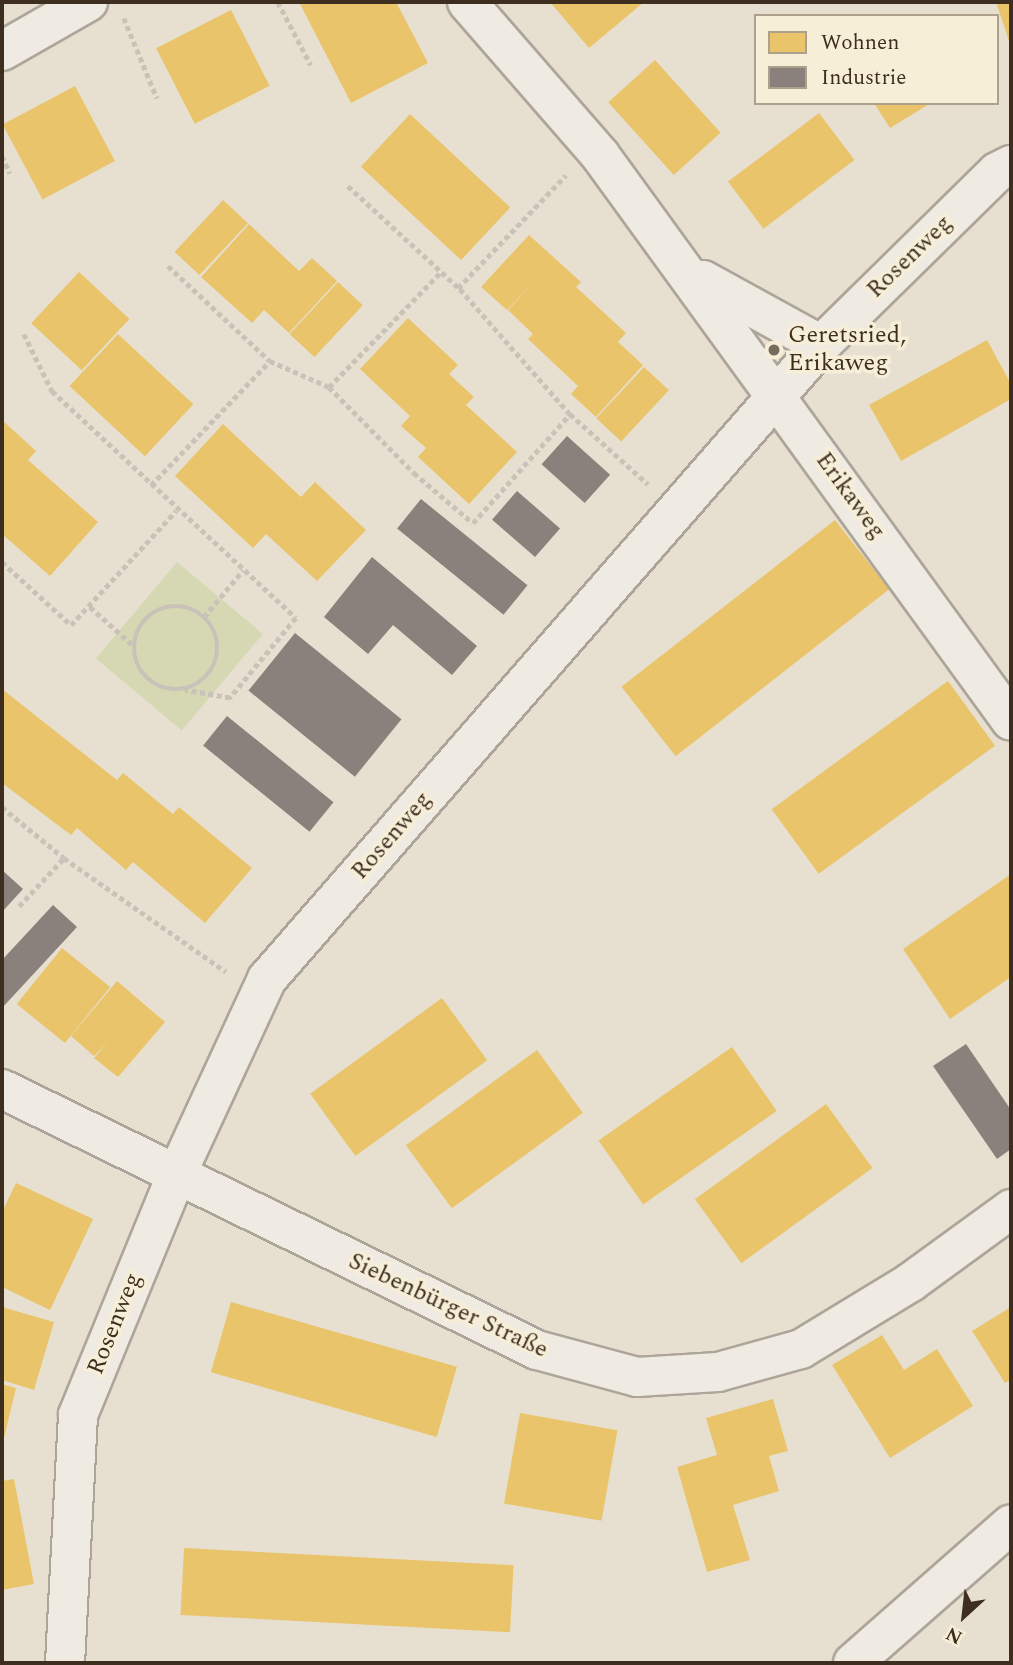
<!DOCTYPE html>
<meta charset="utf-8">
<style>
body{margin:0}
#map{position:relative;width:1013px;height:1665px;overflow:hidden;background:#e7e0d1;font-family:Spectral,serif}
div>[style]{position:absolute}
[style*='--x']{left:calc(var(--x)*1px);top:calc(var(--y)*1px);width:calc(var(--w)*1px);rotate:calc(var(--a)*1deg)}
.green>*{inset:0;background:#d6d7b3;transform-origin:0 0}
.homes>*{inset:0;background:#e9c46a;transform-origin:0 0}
.industry>*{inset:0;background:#8a817c;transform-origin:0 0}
.path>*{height:4.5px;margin-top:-2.25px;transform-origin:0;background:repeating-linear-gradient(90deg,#c8c2b9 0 5px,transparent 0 8.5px)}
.path>.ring{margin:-2.25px;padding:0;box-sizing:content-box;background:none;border:4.5px solid #c8c2b9;border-radius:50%}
.roads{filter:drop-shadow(2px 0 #ada599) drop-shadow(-2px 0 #ada599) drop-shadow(0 2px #ada599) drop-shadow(0 -2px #ada599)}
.minor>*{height:38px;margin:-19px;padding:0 19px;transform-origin:19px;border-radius:19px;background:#efebe3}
.dots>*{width:19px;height:19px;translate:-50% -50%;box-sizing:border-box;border:4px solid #f7eed8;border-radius:50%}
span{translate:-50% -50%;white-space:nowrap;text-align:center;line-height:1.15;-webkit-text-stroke:7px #f7eed8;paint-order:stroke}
.street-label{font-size:24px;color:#3d2e20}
.poi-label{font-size:24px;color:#3d2e20}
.left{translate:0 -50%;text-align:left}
.frame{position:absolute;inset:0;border:4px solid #3d2e20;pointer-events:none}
.legend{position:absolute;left:754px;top:14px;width:245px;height:91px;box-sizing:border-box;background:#f7eed8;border:2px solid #ada18e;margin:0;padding:9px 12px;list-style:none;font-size:21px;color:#3d2e20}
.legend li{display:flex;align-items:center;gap:14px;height:35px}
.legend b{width:35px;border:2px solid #ada18e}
.north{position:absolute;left:929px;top:1581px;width:70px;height:70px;-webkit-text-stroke:5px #f7eed8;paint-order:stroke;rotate:207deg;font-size:19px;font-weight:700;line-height:28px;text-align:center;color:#3d2e20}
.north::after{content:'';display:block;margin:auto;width:24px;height:32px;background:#3d2e20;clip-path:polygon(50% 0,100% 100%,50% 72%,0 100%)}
</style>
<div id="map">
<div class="green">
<i style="left:177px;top:562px;width:112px;height:126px;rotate:40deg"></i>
</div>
<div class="homes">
<i style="clip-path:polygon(299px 2px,396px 2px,428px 63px,351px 103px)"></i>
<i style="clip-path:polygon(550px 2px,644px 2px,589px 48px)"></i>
<i style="clip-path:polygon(996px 2px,1011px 2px,1011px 47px)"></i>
<i style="left:231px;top:10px;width:85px;height:84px;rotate:63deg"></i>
<i style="left:655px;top:60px;width:98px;height:63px;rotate:48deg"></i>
<i style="left:75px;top:86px;width:85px;height:82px;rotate:62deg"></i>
<i style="clip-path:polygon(874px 103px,931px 103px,890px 128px)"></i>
<i style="left:819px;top:113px;width:59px;height:114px;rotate:53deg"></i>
<i style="left:410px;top:114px;width:137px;height:72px;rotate:43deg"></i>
<i style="left:223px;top:200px;width:34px;height:71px;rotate:43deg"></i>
<i style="clip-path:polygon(249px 224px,299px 271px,312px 258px,337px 281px,289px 333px,264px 310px,252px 323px,201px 277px)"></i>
<i style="clip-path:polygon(529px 235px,581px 282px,576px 287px,626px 333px,618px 342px,643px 365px,596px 417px,571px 394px,578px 386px,528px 339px,533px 334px,508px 310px,537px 278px,507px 310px,481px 287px)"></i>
<i style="left:79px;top:272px;width:69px;height:70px;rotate:43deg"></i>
<i style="left:338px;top:282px;width:34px;height:71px;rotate:43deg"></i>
<i style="clip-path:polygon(408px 318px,458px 365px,449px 374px,474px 397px,466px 405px,517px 452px,469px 504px,418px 457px,426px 448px,401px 426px,410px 416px,360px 369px)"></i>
<i style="left:118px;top:334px;width:103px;height:71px;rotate:43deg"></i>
<i style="clip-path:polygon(987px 340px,1011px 384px,1011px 399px,901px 461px,869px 405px)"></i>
<i style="left:644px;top:367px;width:34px;height:70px;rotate:43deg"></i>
<i style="clip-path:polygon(2px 420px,36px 451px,28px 460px,98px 522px,50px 576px,2px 534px)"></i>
<i style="clip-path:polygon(223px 424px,301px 497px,315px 482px,366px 530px,317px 581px,266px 534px,253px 548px,175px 476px)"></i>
<i style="left:835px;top:520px;width:88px;height:271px;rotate:52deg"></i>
<i style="left:948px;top:681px;width:80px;height:218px;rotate:54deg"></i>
<i style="clip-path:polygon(2px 689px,117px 780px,123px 773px,173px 814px,179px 807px,252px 868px,205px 923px,133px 862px,126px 870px,77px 828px,71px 835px,2px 783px)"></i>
<i style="clip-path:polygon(1011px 874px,1011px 977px,950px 1019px,903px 949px)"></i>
<i style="left:62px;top:948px;width:62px;height:72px;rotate:39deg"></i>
<i style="clip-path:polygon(117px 981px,165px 1022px,118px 1077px,94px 1058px,108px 1042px,94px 1056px,71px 1036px)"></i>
<i style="left:442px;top:998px;width:77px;height:163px;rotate:54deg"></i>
<i style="left:732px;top:1047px;width:78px;height:163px;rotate:55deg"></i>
<i style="left:537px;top:1050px;width:78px;height:162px;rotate:54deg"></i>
<i style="left:826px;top:1104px;width:79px;height:162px;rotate:54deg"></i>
<i style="clip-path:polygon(16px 1183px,93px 1219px,50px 1310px,2px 1287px,2px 1212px)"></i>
<i style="left:231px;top:1302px;width:235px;height:73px;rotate:16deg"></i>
<i style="clip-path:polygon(2px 1307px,54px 1322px,34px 1390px,2px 1380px)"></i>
<i style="clip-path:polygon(1011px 1307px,1011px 1380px,1005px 1383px,972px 1331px)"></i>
<i style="clip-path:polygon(882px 1335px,904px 1370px,937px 1349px,973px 1406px,890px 1458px,832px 1365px)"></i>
<i style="clip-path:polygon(2px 1384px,16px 1388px,3px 1442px,2px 1442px)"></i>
<i style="clip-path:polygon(773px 1399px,788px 1451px,769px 1456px,779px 1491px,733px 1505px,750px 1560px,707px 1572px,677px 1467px,717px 1455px,706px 1418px)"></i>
<i style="left:520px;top:1413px;width:99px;height:92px;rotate:10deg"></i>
<i style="clip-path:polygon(14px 1479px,34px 1584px,2px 1590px,2px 1481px)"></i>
<i style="left:184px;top:1548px;width:330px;height:67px;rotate:3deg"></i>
</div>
<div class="industry">
<i style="left:567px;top:436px;width:58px;height:38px;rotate:42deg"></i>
<i style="left:517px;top:491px;width:57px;height:38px;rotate:41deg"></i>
<i style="left:421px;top:499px;width:137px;height:38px;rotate:39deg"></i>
<i style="clip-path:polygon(372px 557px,477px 646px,452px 675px,393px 625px,368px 654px,324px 617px)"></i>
<i style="left:295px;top:633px;width:137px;height:74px;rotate:39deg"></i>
<i style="left:227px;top:716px;width:137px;height:38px;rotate:39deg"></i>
<i style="clip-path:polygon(2px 870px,23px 889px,2px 912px)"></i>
<i style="clip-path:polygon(53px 905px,77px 927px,2px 1008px,2px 960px)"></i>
<i style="clip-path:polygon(966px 1044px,1011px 1110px,1011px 1149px,997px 1159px,933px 1066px)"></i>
</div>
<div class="path">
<i style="--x:278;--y:2;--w:71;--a:62.4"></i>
<i style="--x:124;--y:18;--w:87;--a:67.6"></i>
<i style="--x:2;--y:156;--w:19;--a:65"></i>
<i style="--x:348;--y:186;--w:152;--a:42.6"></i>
<i style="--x:460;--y:289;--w:167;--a:48.7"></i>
<i style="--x:570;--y:414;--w:105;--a:41.9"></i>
<i style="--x:168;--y:266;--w:139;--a:43"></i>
<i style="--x:270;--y:361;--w:64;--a:23.8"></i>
<i style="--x:329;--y:387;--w:121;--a:45.3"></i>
<i style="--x:414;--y:473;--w:77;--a:40.3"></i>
<i style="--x:473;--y:523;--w:146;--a:-48.3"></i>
<i style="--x:458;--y:288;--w:156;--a:-46.3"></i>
<i style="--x:24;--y:334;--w:64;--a:63.8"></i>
<i style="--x:52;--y:391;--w:333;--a:42.9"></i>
<i style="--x:296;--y:618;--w:104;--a:129.5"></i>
<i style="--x:230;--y:698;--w:46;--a:-169.9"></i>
<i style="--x:329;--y:387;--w:159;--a:-45.8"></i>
<i style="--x:151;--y:485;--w:172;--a:-46.2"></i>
<i style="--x:2;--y:562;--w:93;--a:42.4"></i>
<i style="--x:71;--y:625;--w:155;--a:-47.4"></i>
<i class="ring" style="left:134px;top:606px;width:79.5px;height:79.5px"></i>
<i style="--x:90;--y:607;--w:59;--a:41.6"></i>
<i style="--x:204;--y:617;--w:61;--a:-50.3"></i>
<i style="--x:2;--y:807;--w:80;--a:39.4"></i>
<i style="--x:64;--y:858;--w:198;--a:35.1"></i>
<i style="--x:19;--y:906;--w:66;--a:-46.8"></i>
</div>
<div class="roads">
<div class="minor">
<i style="--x:467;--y:2;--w:203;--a:49"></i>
<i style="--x:600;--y:155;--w:699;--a:54.01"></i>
<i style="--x:2;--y:51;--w:99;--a:-29.7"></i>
<i style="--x:703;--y:280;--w:135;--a:28.8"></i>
<i style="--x:2;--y:1089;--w:595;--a:26.01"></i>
<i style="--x:537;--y:1350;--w:104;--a:15.1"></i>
<i style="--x:637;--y:1377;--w:81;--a:-3.5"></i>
<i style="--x:718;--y:1372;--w:86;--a:-15.5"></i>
<i style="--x:801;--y:1349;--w:129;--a:-31.3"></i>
<i style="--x:911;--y:1282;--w:124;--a:-36.1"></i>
<i style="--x:65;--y:1663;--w:248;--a:-87"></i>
<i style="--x:78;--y:1415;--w:256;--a:-67.7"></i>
<i style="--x:175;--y:1178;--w:219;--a:-65.2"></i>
<i style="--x:267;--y:979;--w:842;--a:-48.85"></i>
<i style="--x:821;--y:345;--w:247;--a:-44.5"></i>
<i style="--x:997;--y:172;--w:16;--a:-27"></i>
<i style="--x:853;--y:1663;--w:210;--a:-41.3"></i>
</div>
</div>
<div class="dots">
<i style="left:774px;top:350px;background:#786c5e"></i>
</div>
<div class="street-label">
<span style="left:910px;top:257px;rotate:-44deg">Rosenweg</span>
<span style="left:850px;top:496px;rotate:54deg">Erikaweg</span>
<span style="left:392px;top:836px;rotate:-49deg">Rosenweg</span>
<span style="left:448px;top:1306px;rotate:25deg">Siebenbürger Straße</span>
<span style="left:115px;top:1324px;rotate:-68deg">Rosenweg</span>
</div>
<div class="poi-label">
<span class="left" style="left:788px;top:350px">Geretsried,<br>Erikaweg</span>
</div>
<div class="frame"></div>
<ul class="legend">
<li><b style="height:19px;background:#e9c46a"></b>Wohnen</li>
<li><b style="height:19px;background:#8a817c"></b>Industrie</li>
</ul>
<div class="north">N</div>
</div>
